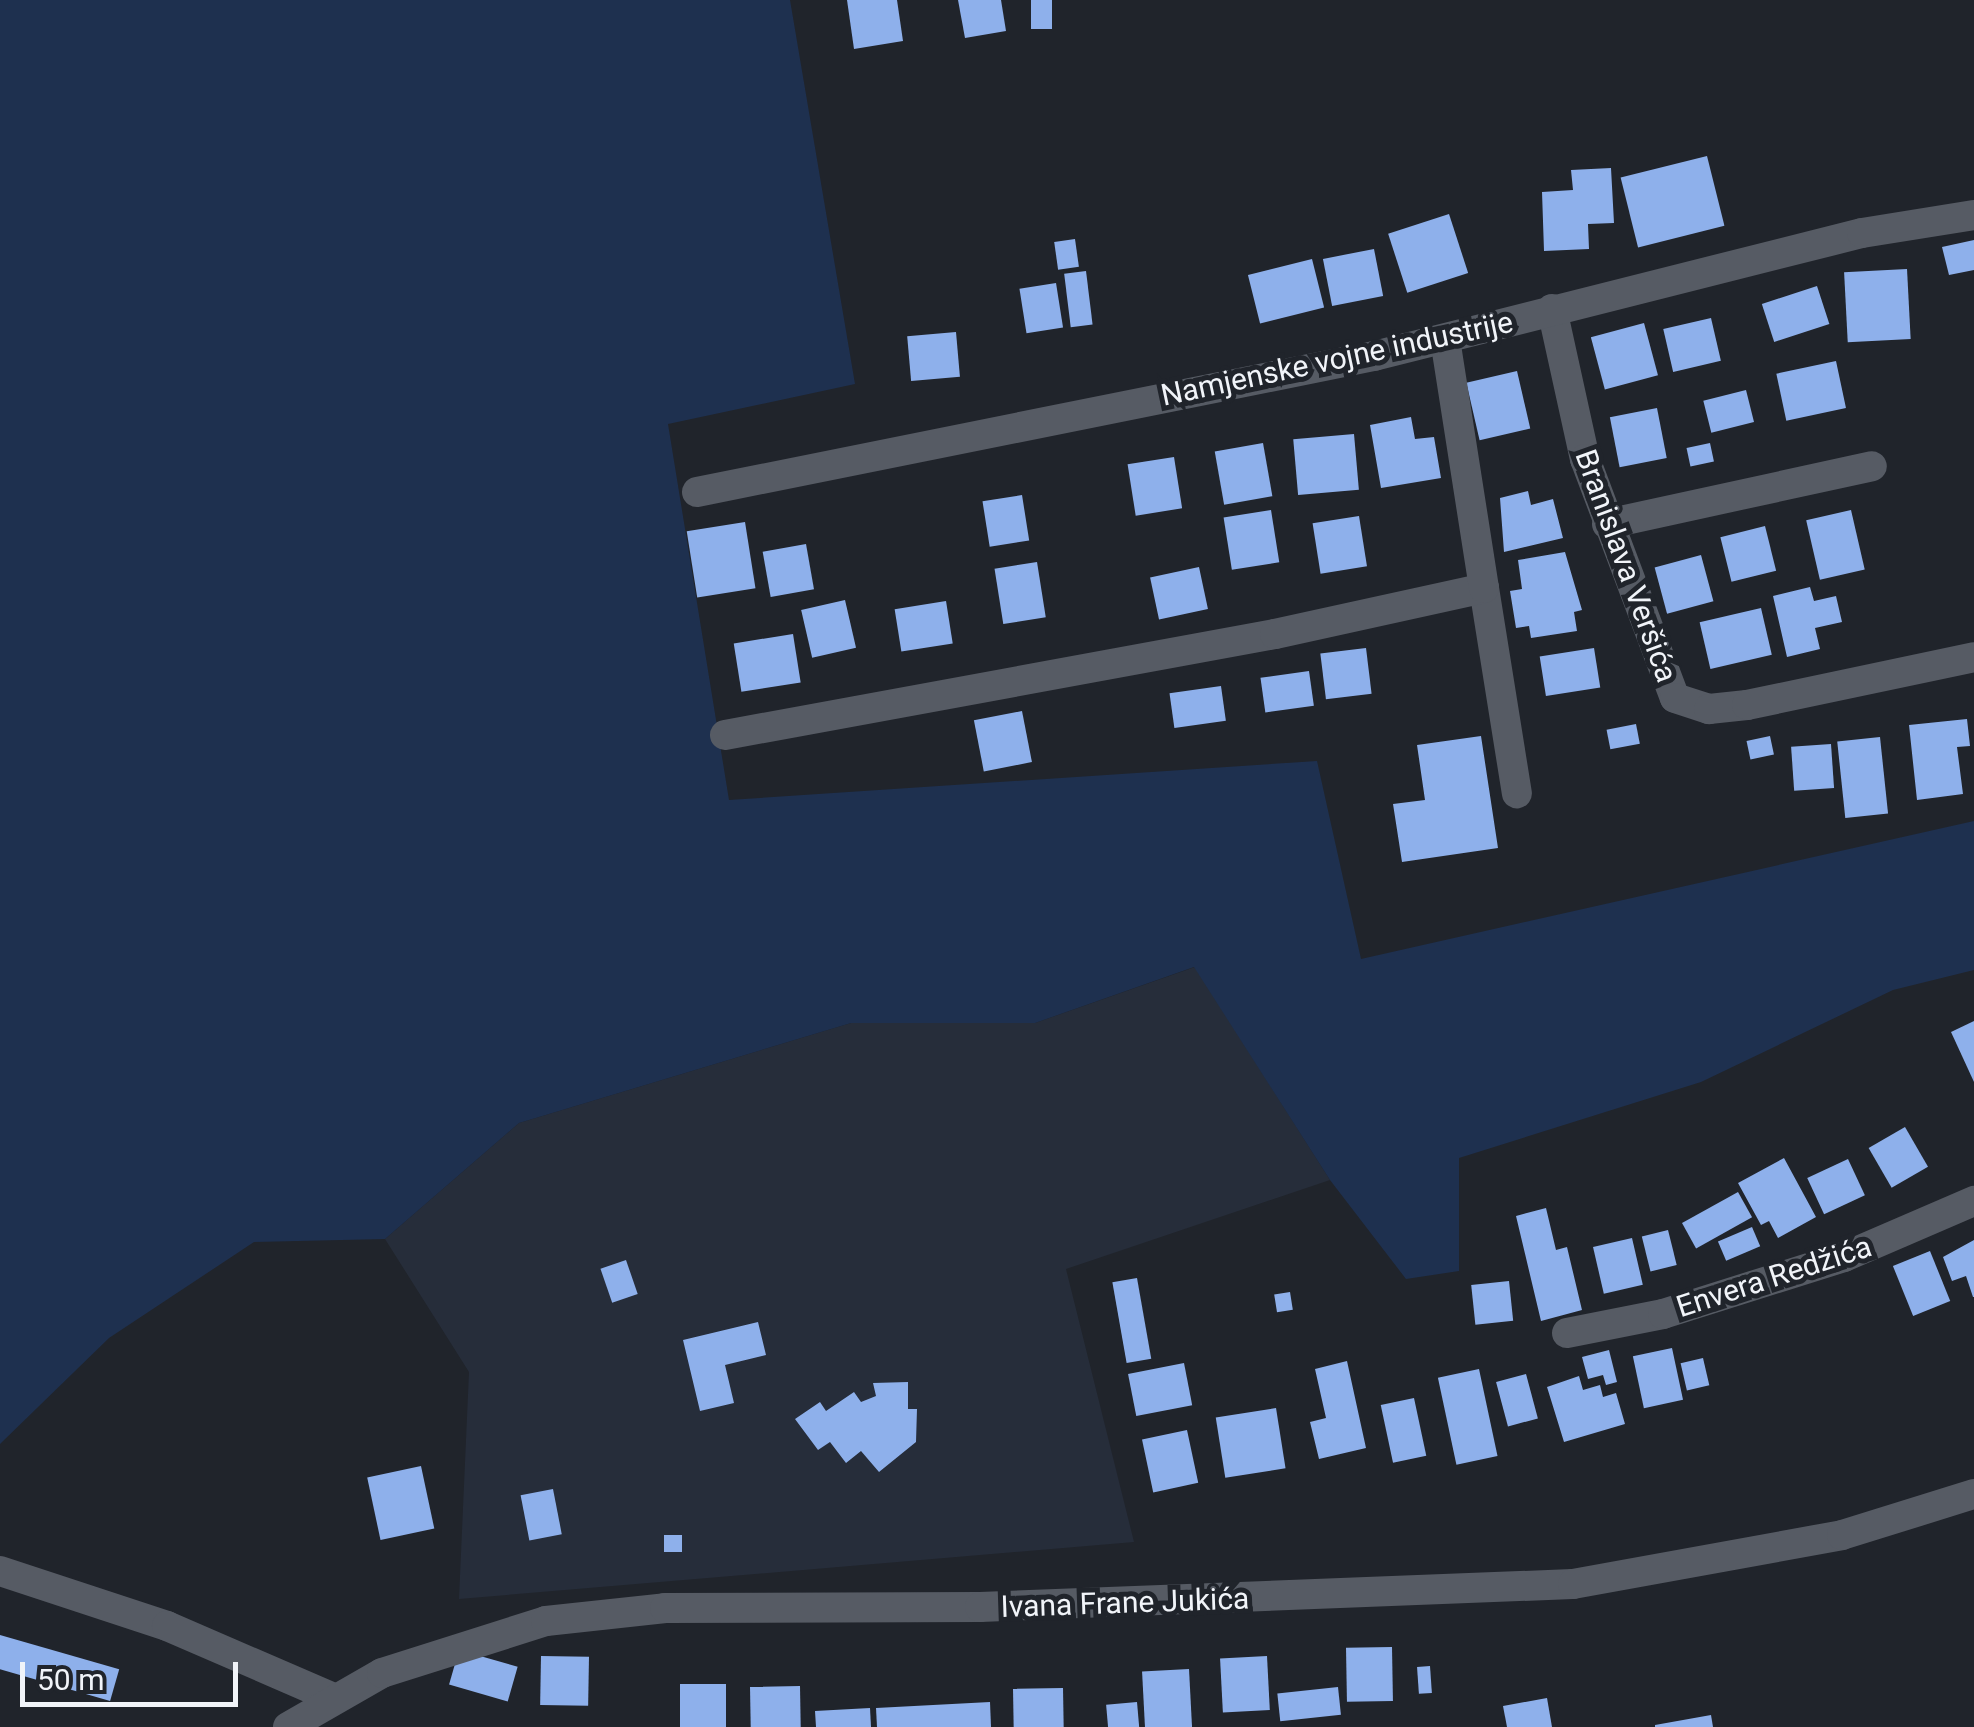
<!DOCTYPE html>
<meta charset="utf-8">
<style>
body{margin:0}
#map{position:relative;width:1974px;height:1727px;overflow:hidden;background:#20242b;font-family:Roboto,sans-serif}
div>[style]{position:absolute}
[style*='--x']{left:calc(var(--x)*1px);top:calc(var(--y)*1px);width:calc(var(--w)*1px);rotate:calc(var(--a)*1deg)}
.built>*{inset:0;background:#262d3a}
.green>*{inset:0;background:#1e304f}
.building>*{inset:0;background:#8eb0eb;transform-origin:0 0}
.street>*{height:30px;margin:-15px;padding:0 15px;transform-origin:15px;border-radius:15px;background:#565b64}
span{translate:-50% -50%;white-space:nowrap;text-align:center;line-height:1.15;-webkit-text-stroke:10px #20242b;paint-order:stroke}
.street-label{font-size:30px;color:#f1f4f9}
.scale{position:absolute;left:20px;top:1662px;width:218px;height:45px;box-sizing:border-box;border:5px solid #f1f4f9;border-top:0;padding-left:12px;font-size:30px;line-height:35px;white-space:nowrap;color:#f1f4f9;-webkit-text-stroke:8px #20242b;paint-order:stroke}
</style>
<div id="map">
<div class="built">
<i style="clip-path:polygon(1195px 967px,1330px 1180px,1066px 1269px,1134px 1542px,459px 1599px,469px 1372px,385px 1239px,519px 1123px,851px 1023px,1035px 1023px)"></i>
</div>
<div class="green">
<i style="clip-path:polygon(0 0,790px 0,855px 384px,668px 424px,729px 800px,1317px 761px,1361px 959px,1974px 821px,1974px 970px,1893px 990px,1701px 1082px,1459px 1158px,1459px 1271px,1406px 1279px,1330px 1180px,1194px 967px,1035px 1023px,851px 1023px,519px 1123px,385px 1239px,254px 1242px,109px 1338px,0 1444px)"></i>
</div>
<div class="building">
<i style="clip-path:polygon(847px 0,897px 0,903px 41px,854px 49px)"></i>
<i style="clip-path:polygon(958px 0,1001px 0,1006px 31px,965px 38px)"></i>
<i style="left:1031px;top:0;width:21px;height:29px"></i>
<i style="left:1707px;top:156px;width:72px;height:89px;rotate:76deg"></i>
<i style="clip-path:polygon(1611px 168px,1614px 223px,1588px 224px,1589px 249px,1544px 251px,1542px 192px,1573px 190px,1571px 170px)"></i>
<i style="left:1449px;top:214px;width:62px;height:64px;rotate:72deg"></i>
<i style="left:1075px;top:239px;width:28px;height:21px;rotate:82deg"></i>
<i style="clip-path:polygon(1974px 240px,1974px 270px,1949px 275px,1942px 247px)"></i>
<i style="left:1374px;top:249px;width:48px;height:52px;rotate:79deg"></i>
<i style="left:1312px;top:259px;width:50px;height:66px;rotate:76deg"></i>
<i style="left:1907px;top:269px;width:70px;height:63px;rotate:87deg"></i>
<i style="left:1086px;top:271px;width:54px;height:22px;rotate:83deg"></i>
<i style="left:1056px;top:283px;width:45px;height:37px;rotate:81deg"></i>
<i style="left:1817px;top:286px;width:40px;height:58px;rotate:72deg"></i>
<i style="left:1711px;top:318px;width:44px;height:49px;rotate:77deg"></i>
<i style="left:1644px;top:323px;width:54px;height:55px;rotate:75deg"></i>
<i style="left:956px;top:332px;width:45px;height:49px;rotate:85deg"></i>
<i style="left:1836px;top:361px;width:48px;height:61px;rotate:78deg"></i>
<i style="left:1517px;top:371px;width:59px;height:52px;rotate:77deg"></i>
<i style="left:1746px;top:390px;width:33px;height:44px;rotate:76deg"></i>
<i style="left:1657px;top:408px;width:51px;height:48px;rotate:79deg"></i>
<i style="clip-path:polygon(1411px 417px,1415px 439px,1434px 437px,1441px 478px,1381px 488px,1370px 425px)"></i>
<i style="left:1354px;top:434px;width:56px;height:61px;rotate:85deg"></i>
<i style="left:1263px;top:443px;width:54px;height:49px;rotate:80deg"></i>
<i style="left:1710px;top:443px;width:19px;height:24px;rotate:78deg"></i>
<i style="left:1174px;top:457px;width:52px;height:47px;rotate:81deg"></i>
<i style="clip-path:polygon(1528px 491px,1531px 505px,1553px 499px,1563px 538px,1504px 552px,1500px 498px)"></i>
<i style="left:1022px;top:495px;width:46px;height:40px;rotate:81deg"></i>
<i style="left:1271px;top:510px;width:53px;height:48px;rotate:81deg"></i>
<i style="left:1851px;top:510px;width:61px;height:46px;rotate:77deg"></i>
<i style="left:1359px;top:516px;width:51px;height:47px;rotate:81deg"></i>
<i style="left:745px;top:522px;width:67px;height:59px;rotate:81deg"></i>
<i style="left:1765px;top:526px;width:46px;height:46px;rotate:76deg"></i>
<i style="left:806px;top:544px;width:46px;height:44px;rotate:80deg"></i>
<i style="clip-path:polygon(1565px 552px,1582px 610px,1574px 612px,1577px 631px,1531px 638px,1529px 626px,1516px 628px,1510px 591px,1522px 589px,1518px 560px)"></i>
<i style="left:1701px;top:555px;width:48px;height:48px;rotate:75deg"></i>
<i style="left:1037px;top:562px;width:56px;height:43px;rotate:81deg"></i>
<i style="left:1199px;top:567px;width:43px;height:50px;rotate:78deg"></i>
<i style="clip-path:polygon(1810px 587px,1814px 601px,1836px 596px,1842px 622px,1815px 628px,1820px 649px,1787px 657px,1773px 596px)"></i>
<i style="left:845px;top:600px;width:49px;height:45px;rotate:77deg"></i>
<i style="left:946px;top:601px;width:43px;height:52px;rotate:81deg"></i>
<i style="left:1761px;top:608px;width:48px;height:63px;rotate:77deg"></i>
<i style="left:793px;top:634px;width:49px;height:60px;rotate:81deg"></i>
<i style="left:1366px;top:648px;width:46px;height:46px;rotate:83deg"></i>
<i style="left:1594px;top:648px;width:40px;height:55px;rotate:81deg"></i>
<i style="left:1309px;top:671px;width:35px;height:49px;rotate:82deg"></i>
<i style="left:1221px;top:686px;width:35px;height:52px;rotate:82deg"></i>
<i style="left:1022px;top:711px;width:52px;height:49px;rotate:79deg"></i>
<i style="clip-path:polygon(1967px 719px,1970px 746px,1957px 747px,1963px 794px,1917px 800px,1909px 725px)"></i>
<i style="left:1636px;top:724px;width:20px;height:30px;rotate:79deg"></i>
<i style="clip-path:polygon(1481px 736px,1498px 848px,1402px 862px,1393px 804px,1425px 800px,1417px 745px)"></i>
<i style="left:1770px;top:736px;width:19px;height:24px;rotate:78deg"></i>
<i style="left:1880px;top:737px;width:77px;height:43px;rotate:84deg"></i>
<i style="left:1831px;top:744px;width:44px;height:40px;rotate:86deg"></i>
<i style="clip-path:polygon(1974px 1021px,1974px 1082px,1951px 1032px)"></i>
<i style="left:1905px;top:1127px;width:46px;height:42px;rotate:60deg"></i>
<i style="clip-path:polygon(1784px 1158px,1816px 1217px,1778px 1238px,1769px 1221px,1761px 1225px,1738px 1183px)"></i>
<i style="left:1848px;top:1159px;width:40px;height:45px;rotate:65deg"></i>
<i style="left:1738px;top:1192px;width:29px;height:64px;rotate:61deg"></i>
<i style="clip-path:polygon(1546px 1208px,1556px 1250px,1567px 1247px,1582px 1310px,1541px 1321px,1516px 1216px)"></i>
<i style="left:1752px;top:1227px;width:21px;height:37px;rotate:67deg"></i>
<i style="left:1668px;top:1230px;width:36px;height:27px;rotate:76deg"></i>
<i style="left:1632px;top:1238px;width:48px;height:40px;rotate:77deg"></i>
<i style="clip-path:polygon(1974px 1240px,1974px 1297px,1973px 1297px,1966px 1276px,1952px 1281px,1943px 1257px)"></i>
<i style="left:1930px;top:1251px;width:54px;height:40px;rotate:68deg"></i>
<i style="left:626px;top:1260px;width:36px;height:27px;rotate:71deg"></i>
<i style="left:1137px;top:1278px;width:82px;height:25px;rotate:80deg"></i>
<i style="left:1509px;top:1281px;width:40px;height:38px;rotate:84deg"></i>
<i style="left:1290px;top:1292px;width:18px;height:16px;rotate:81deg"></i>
<i style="clip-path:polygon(758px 1322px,766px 1355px,725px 1365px,734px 1403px,700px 1411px,683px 1340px)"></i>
<i style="left:1672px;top:1348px;width:53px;height:40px;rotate:78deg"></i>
<i style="clip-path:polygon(1609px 1350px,1617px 1382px,1606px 1385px,1603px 1375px,1588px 1379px,1582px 1357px)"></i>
<i style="left:1703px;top:1358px;width:28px;height:23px;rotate:77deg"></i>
<i style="clip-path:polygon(1347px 1361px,1366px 1448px,1319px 1459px,1310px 1422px,1326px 1418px,1315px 1369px)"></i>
<i style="left:1184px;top:1363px;width:43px;height:57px;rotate:79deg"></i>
<i style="left:1479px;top:1369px;width:89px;height:42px;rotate:78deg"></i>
<i style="left:1526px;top:1374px;width:46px;height:31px;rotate:75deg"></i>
<i style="clip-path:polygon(1579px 1376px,1583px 1390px,1600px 1385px,1603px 1397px,1616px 1393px,1625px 1424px,1564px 1442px,1547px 1387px)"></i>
<i style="clip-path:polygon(908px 1382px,908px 1409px,917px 1409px,916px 1442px,879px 1472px,861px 1451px,846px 1463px,830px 1442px,818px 1450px,795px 1419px,820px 1402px,826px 1411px,854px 1392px,861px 1402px,876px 1396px,873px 1383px)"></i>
<i style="left:1414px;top:1398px;width:59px;height:34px;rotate:78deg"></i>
<i style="left:1276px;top:1408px;width:61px;height:61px;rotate:81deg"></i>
<i style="left:1187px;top:1430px;width:54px;height:46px;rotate:78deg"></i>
<i style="left:421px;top:1466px;width:64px;height:55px;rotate:78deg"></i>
<i style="left:553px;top:1489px;width:46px;height:33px;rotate:79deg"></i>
<i style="left:664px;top:1535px;width:18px;height:17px"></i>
<i style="left:0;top:1635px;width:124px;height:33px;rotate:16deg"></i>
<i style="left:1392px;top:1647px;width:54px;height:46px;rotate:89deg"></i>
<i style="left:459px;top:1650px;width:61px;height:36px;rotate:16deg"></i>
<i style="left:541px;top:1656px;width:48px;height:49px;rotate:1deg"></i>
<i style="left:1267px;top:1656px;width:54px;height:47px;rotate:87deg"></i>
<i style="left:1430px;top:1666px;width:27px;height:13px;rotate:86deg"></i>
<i style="left:1189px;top:1669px;width:58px;height:47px;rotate:87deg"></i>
<i style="left:726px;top:1684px;width:43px;height:46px;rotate:90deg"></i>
<i style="left:800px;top:1686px;width:41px;height:50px;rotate:89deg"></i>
<i style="left:1338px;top:1687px;width:28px;height:61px;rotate:84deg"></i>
<i style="left:1063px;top:1688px;width:39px;height:50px;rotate:89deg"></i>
<i style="clip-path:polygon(1547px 1698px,1552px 1727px,1507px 1727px,1503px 1706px)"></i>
<i style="clip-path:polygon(990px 1702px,991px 1727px,877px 1727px,876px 1708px)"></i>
<i style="left:1137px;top:1702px;width:25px;height:31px;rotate:85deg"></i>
<i style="clip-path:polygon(870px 1708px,871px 1727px,816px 1727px,815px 1711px)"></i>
<i style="clip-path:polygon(1711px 1715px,1713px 1727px,1655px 1727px,1655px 1725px)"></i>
</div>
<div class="street">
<i style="--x:1552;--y:309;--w:154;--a:77.6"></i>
<i style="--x:1585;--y:459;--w:255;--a:69.4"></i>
<i style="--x:1675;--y:698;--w:36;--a:18"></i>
<i style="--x:1709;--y:709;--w:38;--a:-6"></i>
<i style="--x:1747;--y:705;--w:232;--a:-11.9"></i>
<i style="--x:697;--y:492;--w:691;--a:-11.36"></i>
<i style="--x:1374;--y:356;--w:503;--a:-14.15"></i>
<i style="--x:1862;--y:233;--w:113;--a:-9.1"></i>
<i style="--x:1607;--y:524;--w:271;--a:-12.3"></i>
<i style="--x:1484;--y:588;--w:208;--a:80.9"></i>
<i style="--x:725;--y:735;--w:559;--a:-10.41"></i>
<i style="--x:1275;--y:634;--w:214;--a:-12.4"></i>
<i style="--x:1484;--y:588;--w:251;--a:-98.9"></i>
<i style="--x:1567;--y:1333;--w:98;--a:-11.2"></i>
<i style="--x:1663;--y:1314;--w:190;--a:-17.5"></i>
<i style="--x:1844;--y:1257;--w:142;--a:-23.3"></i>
<i style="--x:0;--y:1571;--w:176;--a:18.2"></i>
<i style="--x:167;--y:1626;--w:181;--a:23.4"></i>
<i style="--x:288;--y:1727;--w:108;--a:-29.9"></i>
<i style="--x:382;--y:1673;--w:172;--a:-17.6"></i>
<i style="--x:546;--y:1621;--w:120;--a:-6.2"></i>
<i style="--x:665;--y:1608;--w:315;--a:-0.2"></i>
<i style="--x:980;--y:1607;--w:593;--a:-2.22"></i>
<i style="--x:1573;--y:1584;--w:273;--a:-10.3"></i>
<i style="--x:1842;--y:1535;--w:138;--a:-17.3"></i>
</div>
<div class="street-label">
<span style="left:1337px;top:359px;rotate:-12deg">Namjenske vojne industrije</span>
<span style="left:1626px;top:566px;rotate:70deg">Branislava Veršića</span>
<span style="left:1774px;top:1277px;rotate:-18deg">Envera Redžića</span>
<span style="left:1125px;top:1603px;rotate:-2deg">Ivana Frane Jukića</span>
</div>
<div class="scale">50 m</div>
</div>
